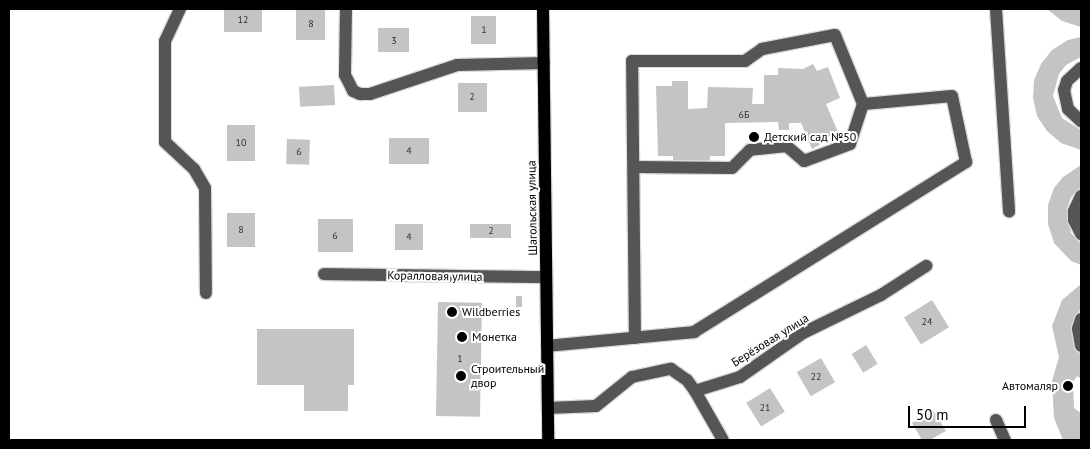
<!DOCTYPE html>
<meta charset="utf-8">
<style>
body{margin:0}
#map{position:relative;width:1090px;height:449px;overflow:hidden;background:#fff;font-family:"PT Sans",sans-serif}
div>[style]{position:absolute}
[style*='--x']{left:calc(var(--x)*1px);top:calc(var(--y)*1px);width:calc(var(--w)*1px);rotate:calc(var(--a)*1deg)}
.building>*{inset:0;background:#c4c4c4;transform-origin:0 0}
.roads{filter:drop-shadow(1px 0 #dbdbdb) drop-shadow(-1px 0 #dbdbdb) drop-shadow(0 1px #dbdbdb) drop-shadow(0 -1px #dbdbdb)}
.minor>*{height:12px;margin:-6px;padding:0 6px;transform-origin:6px;border-radius:6px;background:#555}
.major>*{height:12px;margin:-6px;padding:0 6px;transform-origin:6px;border-radius:6px;background:#000}
.dots>*{width:14px;height:14px;translate:-50% -50%;box-sizing:border-box;border:2px solid #fff;border-radius:50%}
span{translate:-50% -50%;white-space:nowrap;text-align:center;line-height:1.15;-webkit-text-stroke:4px #fff;paint-order:stroke}
.number-label{font-size:10px;color:#313131}
.number-label span{-webkit-text-stroke-width:0}
.poi-label{font-size:12px;color:#000}
.left{translate:0 -50%;text-align:left}
.right{translate:-100% -50%;text-align:right}
.street-label{font-size:12px;color:#000}
.frame{position:absolute;inset:0;border:10px solid #000;pointer-events:none}
.scale{position:absolute;left:908px;top:406px;width:118px;height:22px;box-sizing:border-box;border:2px solid #000;border-top:0;padding-left:6px;font-size:15px;line-height:18px;white-space:nowrap;color:#000;-webkit-text-stroke:4px #fff;paint-order:stroke}
</style>
<div id="map">
<div class="building">
<i style="left:224px;top:9px;width:38px;height:23px"></i>
<i style="left:296px;top:9px;width:29px;height:31px"></i>
<i style="clip-path:polygon(1047px 9px,1081px 9px,1081px 27px,1062px 21px)"></i>
<i style="left:471px;top:16px;width:25px;height:28px"></i>
<i style="left:409px;top:28px;width:24px;height:31px;rotate:90deg"></i>
<i style="clip-path:polygon(1081px 37px,1081px 57px,1066px 65px,1059px 74px,1053px 96px,1062px 118px,1081px 130px,1081px 150px,1061px 143px,1047px 131px,1037px 116px,1033px 98px,1034px 80px,1041px 64px,1052px 50px,1068px 40px)"></i>
<i style="clip-path:polygon(813px 64px,817px 71px,828px 67px,840px 98px,826px 104px,838px 132px,823px 139px,825px 142px,812px 149px,801px 123px,789px 123px,789px 130px,779px 130px,778px 122px,725px 123px,725px 156px,710px 156px,710px 162px,673px 162px,673px 156px,658px 156px,656px 86px,672px 86px,672px 81px,688px 81px,688px 109px,707px 108px,708px 87px,753px 88px,752px 104px,764px 104px,764px 75px,778px 75px,778px 68px,803px 69px)"></i>
<i style="left:458px;top:83px;width:29px;height:29px"></i>
<i style="left:334px;top:85px;width:20px;height:35px;rotate:87deg"></i>
<i style="left:227px;top:125px;width:28px;height:36px"></i>
<i style="left:389px;top:138px;width:40px;height:26px"></i>
<i style="left:287px;top:139px;width:23px;height:25px;rotate:2deg"></i>
<i style="clip-path:polygon(1081px 165px,1081px 187px,1071px 197px,1067px 209px,1071px 233px,1081px 244px,1081px 265px,1071px 261px,1054px 243px,1048px 224px,1048px 205px,1054px 188px,1063px 177px)"></i>
<i style="left:255px;top:213px;width:34px;height:28px;rotate:90deg"></i>
<i style="left:353px;top:219px;width:33px;height:35px;rotate:90deg"></i>
<i style="left:395px;top:224px;width:28px;height:26px"></i>
<i style="left:470px;top:224px;width:41px;height:14px"></i>
<i style="clip-path:polygon(1081px 284px,1081px 308px,1072px 326px,1072px 338px,1081px 355px,1081px 379px,1077px 376px,1073px 382px,1074px 408px,1081px 413px,1081px 440px,1063px 440px,1054px 418px,1052px 381px,1059px 357px,1052px 326px,1062px 300px)"></i>
<i style="left:516px;top:296px;width:6px;height:11px"></i>
<i style="left:932px;top:300px;width:32px;height:33px;rotate:58deg"></i>
<i style="left:438px;top:302px;width:44px;height:114px;rotate:1deg"></i>
<i style="clip-path:polygon(257px 329px,354px 329px,354px 385px,348px 385px,348px 411px,304px 411px,304px 385px,257px 385px)"></i>
<i style="left:866px;top:345px;width:22px;height:17px;rotate:58deg"></i>
<i style="left:821px;top:358px;width:28px;height:28px;rotate:60deg"></i>
<i style="left:770px;top:388px;width:28px;height:28px;rotate:58deg"></i>
<i style="clip-path:polygon(933px 410px,946px 431px,930px 440px,922px 440px,912px 423px)"></i>
</div>
<div class="roads">
<div class="minor">
<i style="--x:180;--y:9;--w:35;--a:115"></i>
<i style="--x:165;--y:41;--w:101;--a:90"></i>
<i style="--x:165;--y:142;--w:40;--a:43"></i>
<i style="--x:194;--y:169;--w:22;--a:60"></i>
<i style="--x:205;--y:188;--w:105;--a:89.5"></i>
<i style="--x:346;--y:9;--w:66;--a:90.9"></i>
<i style="--x:345;--y:75;--w:18;--a:63"></i>
<i style="--x:353;--y:91;--w:8;--a:23"></i>
<i style="--x:360;--y:94;--w:10;--a:0"></i>
<i style="--x:370;--y:94;--w:92;--a:-18.4"></i>
<i style="--x:457;--y:65;--w:87;--a:-1.3"></i>
<i style="--x:996;--y:9;--w:203;--a:86.3"></i>
<i style="--x:1081;--y:68;--w:19;--a:137"></i>
<i style="--x:1067;--y:81;--w:9;--a:108"></i>
<i style="--x:1064;--y:90;--w:19;--a:78"></i>
<i style="--x:1068;--y:109;--w:18;--a:43"></i>
<i style="--x:1081;--y:196;--w:17;--a:115"></i>
<i style="--x:1074;--y:211;--w:9;--a:90"></i>
<i style="--x:1074;--y:220;--w:16;--a:63"></i>
<i style="--x:324;--y:274;--w:222;--a:0.8"></i>
<i style="--x:1081;--y:319;--w:10;--a:107"></i>
<i style="--x:1078;--y:329;--w:17;--a:80"></i>
<i style="--x:635;--y:338;--w:277;--a:-90.6"></i>
<i style="--x:632;--y:61;--w:113;--a:0"></i>
<i style="--x:745;--y:61;--w:21;--a:-35"></i>
<i style="--x:762;--y:49;--w:74;--a:-10.9"></i>
<i style="--x:835;--y:35;--w:74;--a:67.9"></i>
<i style="--x:547;--y:346;--w:148;--a:-5.4"></i>
<i style="--x:694;--y:332;--w:321;--a:-32"></i>
<i style="--x:966;--y:162;--w:67;--a:-102"></i>
<i style="--x:952;--y:96;--w:89;--a:174.9"></i>
<i style="--x:863;--y:104;--w:42;--a:108"></i>
<i style="--x:850;--y:144;--w:49;--a:159.7"></i>
<i style="--x:804;--y:161;--w:23;--a:-139"></i>
<i style="--x:787;--y:146;--w:37;--a:174"></i>
<i style="--x:750;--y:150;--w:25;--a:135"></i>
<i style="--x:732;--y:168;--w:97;--a:-179.4"></i>
<i style="--x:695;--y:391;--w:56;--a:60.3"></i>
<i style="--x:548;--y:408;--w:48;--a:-2.4"></i>
<i style="--x:596;--y:406;--w:46;--a:-38.9"></i>
<i style="--x:632;--y:377;--w:40;--a:-12"></i>
<i style="--x:671;--y:369;--w:19;--a:35"></i>
<i style="--x:687;--y:380;--w:14;--a:54"></i>
<i style="--x:695;--y:391;--w:47;--a:-17.3"></i>
<i style="--x:740;--y:377;--w:77;--a:-34.9"></i>
<i style="--x:803;--y:333;--w:87;--a:-26"></i>
<i style="--x:881;--y:295;--w:54;--a:-32.8"></i>
<i style="--x:996;--y:420;--w:22;--a:66"></i>
</div>
<div class="major">
<i style="--x:543;--y:9;--w:431;--a:89.3"></i>
</div>
</div>
<div class="dots">
<i style="left:754px;top:137px;background:#000"></i>
<i style="left:452px;top:312px;background:#000"></i>
<i style="left:462px;top:337px;background:#000"></i>
<i style="left:461px;top:376px;background:#000"></i>
<i style="left:1068px;top:386px;background:#000"></i>
</div>
<div class="number-label">
<span style="left:243px;top:20px">12</span>
<span style="left:311px;top:24px">8</span>
<span style="left:484px;top:30px">1</span>
<span style="left:394px;top:41px">3</span>
<span style="left:472px;top:97px">2</span>
<span style="left:744px;top:115px">6Б</span>
<span style="left:241px;top:143px">10</span>
<span style="left:409px;top:151px">4</span>
<span style="left:299px;top:152px">6</span>
<span style="left:241px;top:230px">8</span>
<span style="left:491px;top:231px">2</span>
<span style="left:335px;top:236px">6</span>
<span style="left:409px;top:237px">4</span>
<span style="left:927px;top:322px">24</span>
<span style="left:460px;top:359px">1</span>
<span style="left:816px;top:377px">22</span>
<span style="left:765px;top:408px">21</span>
</div>
<div class="poi-label">
<span class="left" style="left:764px;top:137px">Детский сад №50</span>
<span class="left" style="left:462px;top:312px">Wildberries</span>
<span class="left" style="left:472px;top:337px">Монетка</span>
<span class="left" style="left:471px;top:376px">Строительный<br>двор</span>
<span class="right" style="left:1058px;top:386px">Автомаляр</span>
</div>
<div class="street-label">
<span style="left:532px;top:208px;rotate:-91deg">Шагольская улица</span>
<span style="left:435px;top:276px;rotate:1deg">Коралловая улица</span>
<span style="left:770px;top:340px;rotate:-32deg">Берёзовая улица</span>
</div>
<div class="frame"></div>
<div class="scale">50 m</div>
</div>
